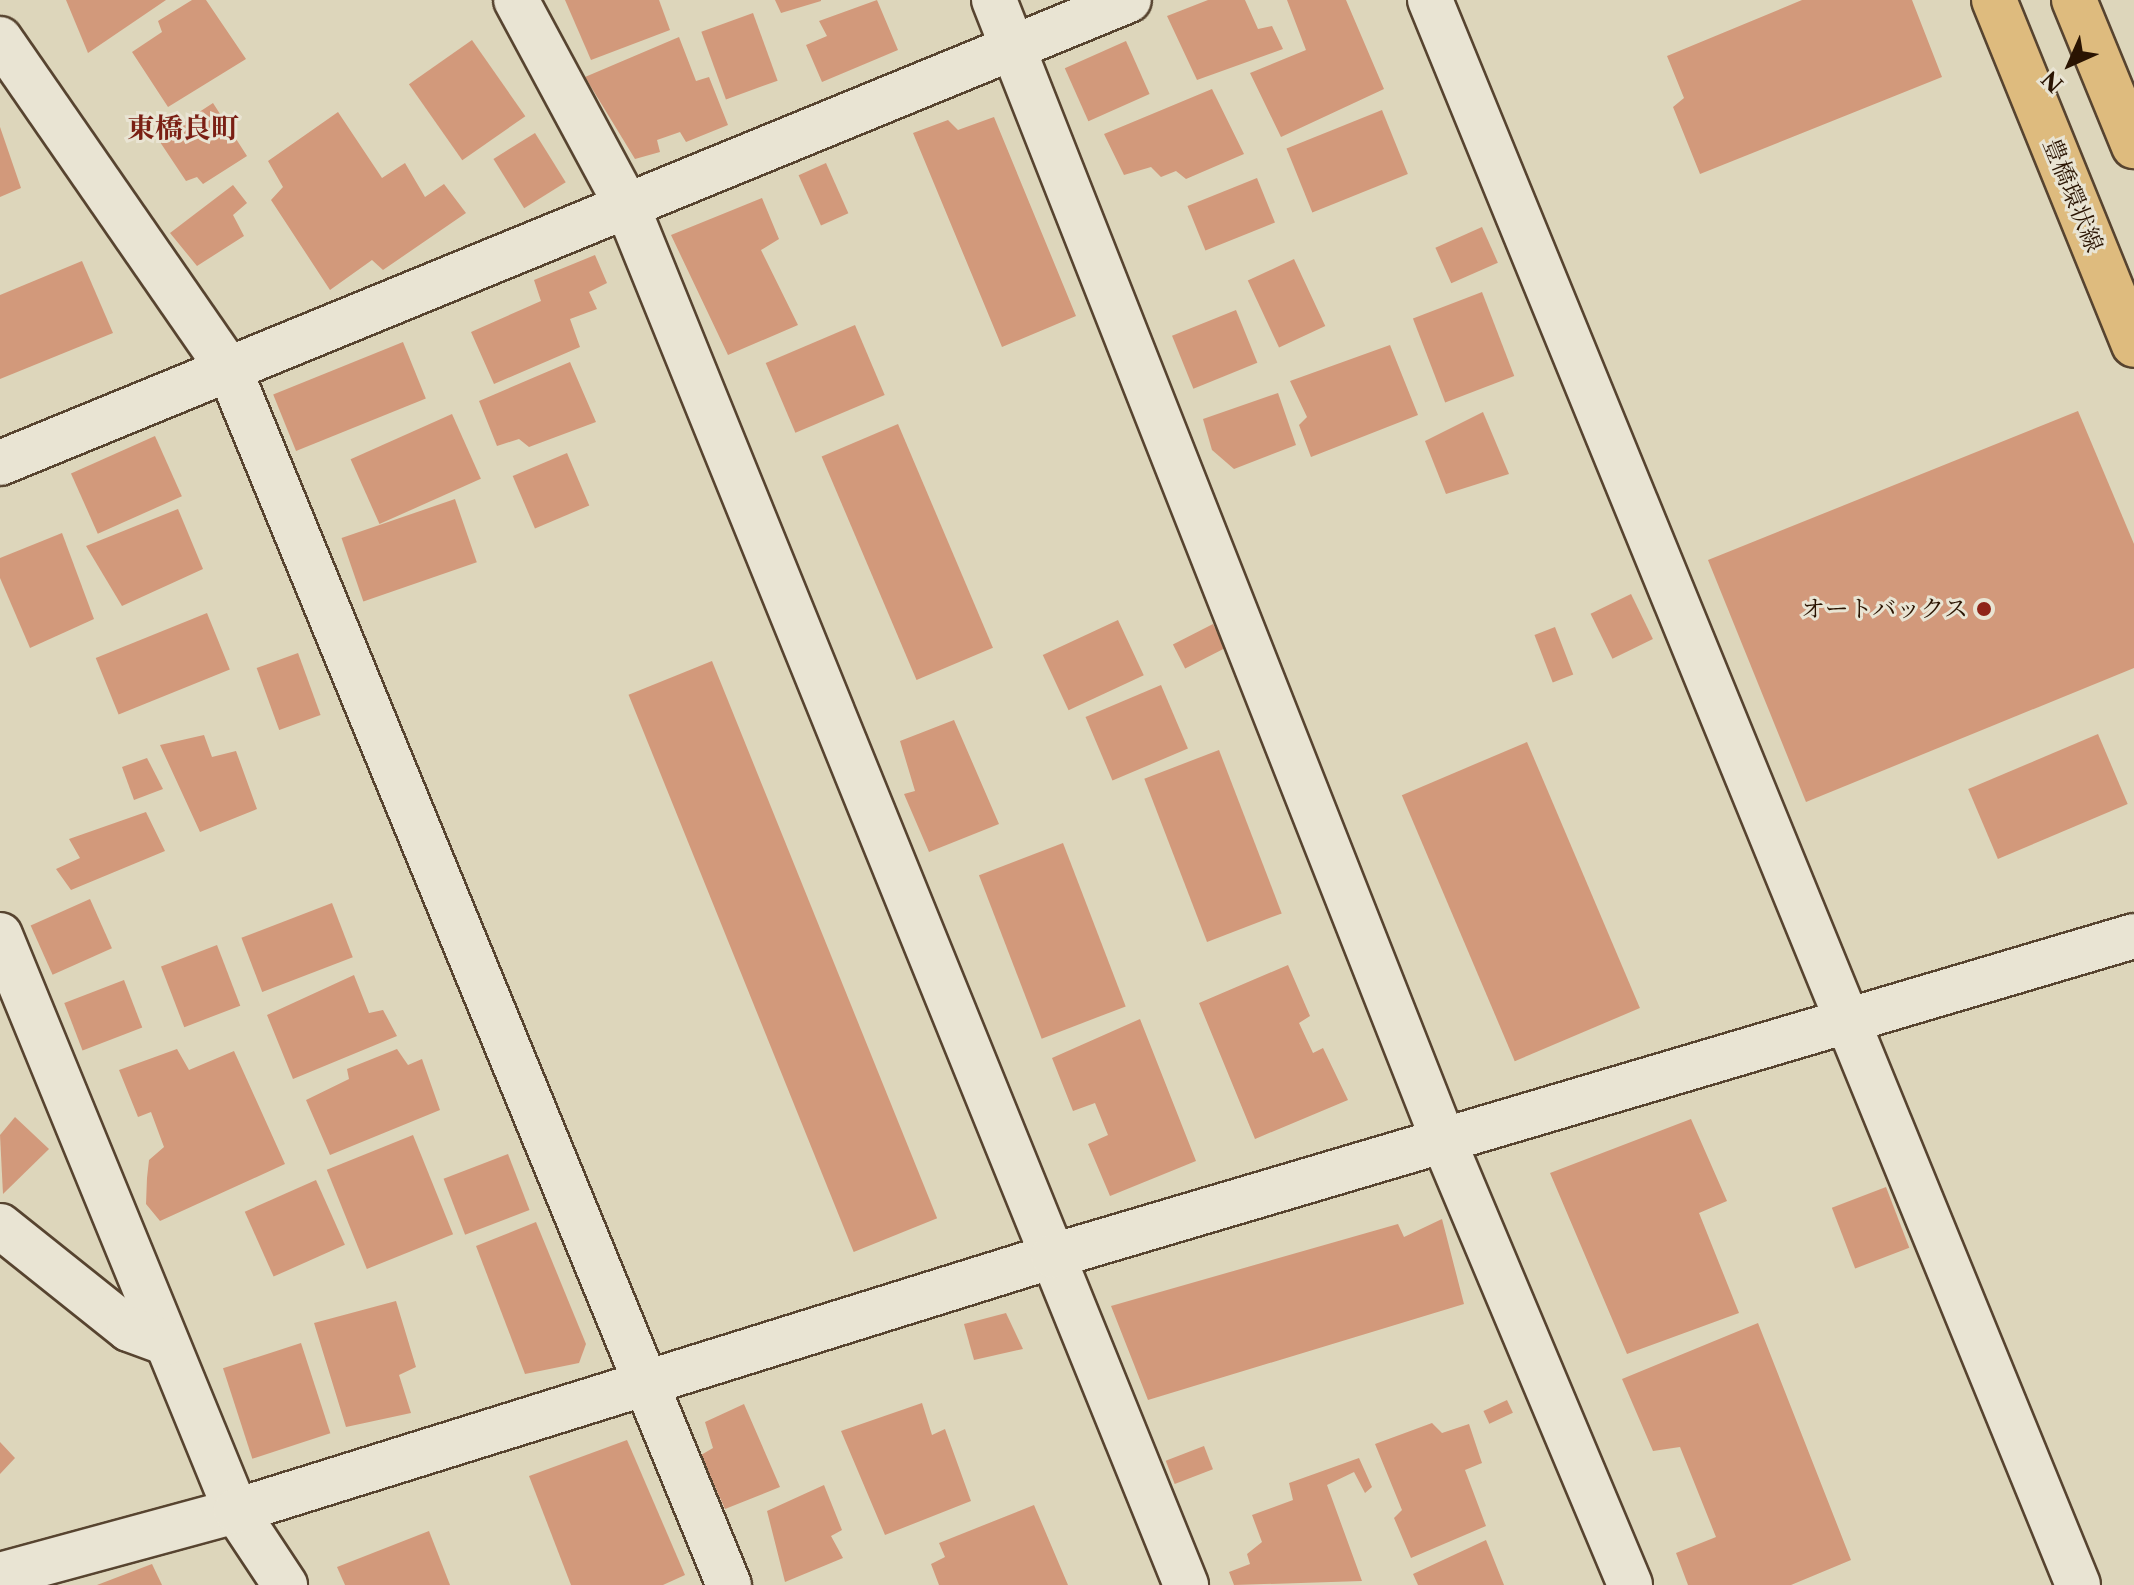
<!DOCTYPE html>
<meta charset="utf-8">
<style>
body{margin:0}
#map{position:relative;width:2134px;height:1585px;overflow:hidden;background:#ddd6bb;font-family:"Libre Caslon Text","Noto Serif JP",serif}
div>[style]{position:absolute}
[style*='--x']{left:calc(var(--x)*1px);top:calc(var(--y)*1px);width:calc(var(--w)*1px);rotate:calc(var(--a)*1deg)}
.building>*{inset:0;background:#d2997b;transform-origin:0 0}
.roads{filter:drop-shadow(2px 0 #574430) drop-shadow(-2px 0 #574430) drop-shadow(0 2px #574430) drop-shadow(0 -2px #574430)}
.minor>*{height:44px;margin:-22px;padding:0 22px;transform-origin:22px;border-radius:22px;background:#e9e4d3}
.major>*{height:44px;margin:-22px;padding:0 22px;transform-origin:22px;border-radius:22px;background:#debb7e}
.dots>*{width:22px;height:22px;translate:-50% -50%;box-sizing:border-box;border:4px solid #e9e4d3;border-radius:50%}
span{translate:-50% -50%;white-space:nowrap;text-align:center;line-height:1.15;-webkit-text-stroke:6px #e9e4d3;paint-order:stroke}
.street-label{font-size:24px;color:#2a1402}
.poi-label{font-size:24px;color:#2a1402}
.right{translate:-100% -50%;text-align:right}
.quarter-label{font-size:28px;color:#7a1f14;font-weight:700}
.north{position:absolute;left:2030px;top:24px;width:80px;height:80px;-webkit-text-stroke:6px #e9e4d3;paint-order:stroke;rotate:225deg;font-size:22px;font-weight:700;line-height:32px;text-align:center;color:#2a1402}
.north::after{content:'';display:block;margin:auto;width:28px;height:36px;background:#2a1402;clip-path:polygon(50% 0,100% 100%,50% 72%,0 100%)}
</style>
<div id="map">
<div class="building">
<i style="clip-path:polygon(66px 0,166px 0,88px 53px)"></i>
<i style="clip-path:polygon(192px 0,206px 0,246px 59px,168px 107px,132px 52px,162px 32px,158px 21px)"></i>
<i style="clip-path:polygon(565px 0,659px 0,670px 30px,591px 60px)"></i>
<i style="clip-path:polygon(775px 0,821px 0,821px 1px,781px 13px)"></i>
<i style="clip-path:polygon(877px 0,898px 50px,822px 82px,806px 45px,827px 36px,819px 21px)"></i>
<i style="clip-path:polygon(1208px 0,1245px 0,1258px 29px,1272px 26px,1283px 49px,1197px 80px,1167px 16px)"></i>
<i style="clip-path:polygon(1287px 0,1346px 0,1384px 89px,1281px 137px,1250px 73px,1306px 50px)"></i>
<i style="clip-path:polygon(1802px 0,1912px 0,1942px 77px,1700px 174px,1673px 107px,1684px 98px,1667px 56px)"></i>
<i style="left:753px;top:13px;width:72px;height:55px;rotate:70deg"></i>
<i style="clip-path:polygon(679px 37px,696px 81px,709px 77px,728px 125px,686px 142px,680px 132px,657px 140px,660px 152px,635px 159px,585px 77px)"></i>
<i style="left:472px;top:40px;width:93px;height:77px;rotate:55deg"></i>
<i style="left:1126px;top:41px;width:58px;height:67px;rotate:66deg"></i>
<i style="clip-path:polygon(1212px 89px,1244px 154px,1186px 179px,1176px 171px,1161px 177px,1151px 167px,1124px 175px,1104px 134px)"></i>
<i style="clip-path:polygon(213px 103px,247px 156px,203px 184px,197px 177px,186px 181px,158px 139px)"></i>
<i style="left:1382px;top:110px;width:69px;height:103px;rotate:68deg"></i>
<i style="clip-path:polygon(338px 112px,382px 178px,405px 163px,425px 197px,444px 184px,466px 213px,383px 270px,372px 260px,330px 290px,271px 200px,283px 187px,268px 161px)"></i>
<i style="clip-path:polygon(994px 117px,1076px 316px,1002px 347px,913px 133px,948px 120px,958px 130px)"></i>
<i style="clip-path:polygon(0 127px,21px 188px,0 197px)"></i>
<i style="left:535px;top:133px;width:58px;height:49px;rotate:58deg"></i>
<i style="left:826px;top:163px;width:55px;height:30px;rotate:66deg"></i>
<i style="left:1257px;top:178px;width:48px;height:75px;rotate:68deg"></i>
<i style="clip-path:polygon(233px 185px,247px 203px,233px 215px,244px 236px,197px 266px,170px 233px)"></i>
<i style="clip-path:polygon(762px 198px,779px 239px,761px 250px,798px 325px,728px 355px,671px 235px)"></i>
<i style="left:1482px;top:227px;width:39px;height:51px;rotate:66deg"></i>
<i style="clip-path:polygon(595px 255px,607px 283px,589px 292px,597px 309px,570px 319px,580px 347px,494px 384px,471px 332px,541px 301px,534px 280px)"></i>
<i style="left:1294px;top:259px;width:74px;height:51px;rotate:65deg"></i>
<i style="clip-path:polygon(82px 261px,113px 333px,0 379px,0 295px)"></i>
<i style="left:1482px;top:292px;width:90px;height:74px;rotate:69deg"></i>
<i style="left:1236px;top:310px;width:57px;height:69px;rotate:68deg"></i>
<i style="left:855px;top:325px;width:76px;height:97px;rotate:67deg"></i>
<i style="left:403px;top:342px;width:61px;height:140px;rotate:68deg"></i>
<i style="clip-path:polygon(1390px 345px,1418px 415px,1311px 457px,1299px 425px,1307px 417px,1290px 381px)"></i>
<i style="clip-path:polygon(570px 362px,596px 422px,529px 447px,519px 439px,497px 446px,479px 401px)"></i>
<i style="clip-path:polygon(1278px 393px,1296px 445px,1234px 469px,1212px 450px,1203px 419px)"></i>
<i style="clip-path:polygon(2078px 411px,2134px 544px,2134px 668px,1806px 802px,1708px 560px)"></i>
<i style="clip-path:polygon(1483px 412px,1509px 474px,1446px 494px,1425px 441px)"></i>
<i style="left:452px;top:414px;width:71px;height:111px;rotate:66deg"></i>
<i style="left:898px;top:424px;width:243px;height:83px;rotate:67deg"></i>
<i style="left:155px;top:436px;width:66px;height:92px;rotate:66deg"></i>
<i style="left:567px;top:453px;width:57px;height:59px;rotate:67deg"></i>
<i style="left:455px;top:499px;width:67px;height:120px;rotate:71deg"></i>
<i style="clip-path:polygon(178px 509px,203px 569px,122px 606px,86px 546px)"></i>
<i style="clip-path:polygon(62px 533px,94px 619px,30px 648px,0 578px,0 558px)"></i>
<i style="left:1631px;top:594px;width:50px;height:45px;rotate:64deg"></i>
<i style="left:207px;top:613px;width:61px;height:120px;rotate:68deg"></i>
<i style="left:1118px;top:620px;width:61px;height:83px;rotate:65deg"></i>
<i style="left:1213px;top:624px;width:27px;height:45px;rotate:63deg"></i>
<i style="left:1555px;top:627px;width:51px;height:22px;rotate:69deg"></i>
<i style="left:298px;top:653px;width:66px;height:44px;rotate:70deg"></i>
<i style="left:712px;top:661px;width:601px;height:90px;rotate:68deg"></i>
<i style="left:1161px;top:685px;width:69px;height:82px;rotate:67deg"></i>
<i style="clip-path:polygon(954px 720px,999px 824px,929px 852px,904px 794px,915px 791px,900px 741px)"></i>
<i style="left:2098px;top:734px;width:76px;height:141px;rotate:67deg"></i>
<i style="clip-path:polygon(204px 735px,212px 757px,236px 751px,257px 809px,200px 832px,160px 745px)"></i>
<i style="left:1527px;top:742px;width:289px;height:136px;rotate:67deg"></i>
<i style="left:1219px;top:750px;width:175px;height:80px;rotate:69deg"></i>
<i style="clip-path:polygon(147px 758px,163px 789px,134px 800px,122px 767px)"></i>
<i style="clip-path:polygon(146px 812px,165px 851px,71px 890px,56px 869px,80px 858px,69px 839px)"></i>
<i style="left:1063px;top:843px;width:175px;height:90px;rotate:69deg"></i>
<i style="left:90px;top:899px;width:54px;height:65px;rotate:66deg"></i>
<i style="left:332px;top:903px;width:58px;height:97px;rotate:69deg"></i>
<i style="left:217px;top:945px;width:65px;height:60px;rotate:69deg"></i>
<i style="clip-path:polygon(1288px 965px,1310px 1016px,1299px 1023px,1313px 1053px,1323px 1048px,1348px 1100px,1255px 1139px,1199px 1003px)"></i>
<i style="clip-path:polygon(354px 975px,369px 1013px,383px 1010px,397px 1036px,293px 1079px,267px 1015px)"></i>
<i style="left:124px;top:980px;width:51px;height:64px;rotate:69deg"></i>
<i style="clip-path:polygon(1140px 1019px,1196px 1161px,1110px 1196px,1088px 1144px,1108px 1135px,1095px 1103px,1073px 1111px,1052px 1058px)"></i>
<i style="clip-path:polygon(177px 1049px,189px 1070px,234px 1051px,285px 1164px,160px 1221px,146px 1204px,147px 1178px,149px 1160px,164px 1147px,151px 1112px,138px 1117px,119px 1070px)"></i>
<i style="clip-path:polygon(397px 1049px,408px 1065px,422px 1059px,440px 1110px,330px 1155px,306px 1100px,349px 1079px,347px 1069px)"></i>
<i style="clip-path:polygon(15px 1117px,49px 1149px,3px 1194px,0 1135px)"></i>
<i style="clip-path:polygon(1691px 1119px,1727px 1201px,1699px 1213px,1739px 1313px,1627px 1354px,1550px 1173px)"></i>
<i style="left:413px;top:1135px;width:107px;height:93px;rotate:68deg"></i>
<i style="left:508px;top:1154px;width:60px;height:69px;rotate:69deg"></i>
<i style="left:316px;top:1180px;width:71px;height:78px;rotate:66deg"></i>
<i style="left:1886px;top:1187px;width:65px;height:58px;rotate:69deg"></i>
<i style="clip-path:polygon(1442px 1219px,1464px 1304px,1148px 1400px,1111px 1306px,1398px 1224px,1404px 1237px)"></i>
<i style="clip-path:polygon(536px 1222px,586px 1344px,579px 1363px,525px 1374px,476px 1246px)"></i>
<i style="clip-path:polygon(396px 1301px,416px 1367px,399px 1375px,411px 1413px,346px 1427px,314px 1323px)"></i>
<i style="clip-path:polygon(1006px 1313px,1023px 1349px,974px 1360px,964px 1324px)"></i>
<i style="clip-path:polygon(1758px 1323px,1851px 1560px,1791px 1585px,1688px 1585px,1676px 1553px,1716px 1537px,1680px 1447px,1653px 1451px,1622px 1379px)"></i>
<i style="left:301px;top:1343px;width:95px;height:82px;rotate:72deg"></i>
<i style="left:1507px;top:1400px;width:14px;height:26px;rotate:65deg"></i>
<i style="clip-path:polygon(922px 1403px,932px 1435px,945px 1429px,971px 1501px,885px 1535px,841px 1431px)"></i>
<i style="clip-path:polygon(744px 1404px,780px 1487px,725px 1509px,701px 1455px,713px 1448px,705px 1422px)"></i>
<i style="clip-path:polygon(1432px 1423px,1442px 1433px,1469px 1424px,1482px 1463px,1465px 1470px,1486px 1526px,1411px 1558px,1394px 1518px,1402px 1510px,1375px 1444px)"></i>
<i style="clip-path:polygon(627px 1440px,685px 1575px,663px 1585px,571px 1585px,529px 1476px)"></i>
<i style="clip-path:polygon(0 1442px,15px 1458px,0 1474px)"></i>
<i style="left:1204px;top:1446px;width:25px;height:41px;rotate:69deg"></i>
<i style="clip-path:polygon(1359px 1458px,1372px 1487px,1365px 1493px,1354px 1472px,1327px 1485px,1362px 1581px,1234px 1585px,1229px 1572px,1250px 1564px,1247px 1554px,1262px 1542px,1252px 1515px,1293px 1500px,1289px 1483px)"></i>
<i style="clip-path:polygon(824px 1485px,842px 1530px,831px 1536px,843px 1558px,785px 1582px,767px 1511px)"></i>
<i style="clip-path:polygon(1034px 1505px,1068px 1585px,939px 1585px,931px 1564px,945px 1557px,939px 1543px)"></i>
<i style="clip-path:polygon(429px 1531px,450px 1585px,345px 1585px,337px 1567px)"></i>
<i style="clip-path:polygon(1486px 1540px,1504px 1585px,1418px 1585px,1413px 1574px)"></i>
<i style="clip-path:polygon(152px 1564px,162px 1585px,97px 1585px)"></i>
</div>
<div class="roads">
<div class="minor">
<i style="--x:516;--y:0;--w:234;--a:61.7"></i>
<i style="--x:627;--y:206;--w:1488;--a:67.93"></i>
<i style="--x:994;--y:0;--w:1227;--a:68.49"></i>
<i style="--x:1444;--y:1142;--w:480;--a:67.2"></i>
<i style="--x:1430;--y:0;--w:1712;--a:67.76"></i>
<i style="--x:0;--y:39;--w:404;--a:55.3"></i>
<i style="--x:230;--y:371;--w:1313;--a:67.66"></i>
<i style="--x:0;--y:463;--w:1220;--a:-22.3"></i>
<i style="--x:0;--y:935;--w:622;--a:67.72"></i>
<i style="--x:236;--y:1511;--w:89;--a:56.5"></i>
<i style="--x:0;--y:1226;--w:165;--a:38.6"></i>
<i style="--x:129;--y:1329;--w:40;--a:20.2"></i>
<i style="--x:0;--y:1575;--w:245;--a:-15.2"></i>
<i style="--x:236;--y:1511;--w:856;--a:-17.33"></i>
<i style="--x:1053;--y:1256;--w:1127;--a:-16.49"></i>
</div>
<div class="major">
<i style="--x:1994;--y:0;--w:372;--a:67.9"></i>
<i style="--x:2074;--y:0;--w:158;--a:67.7"></i>
</div>
</div>
<div class="dots">
<i style="left:1984px;top:609px;background:#8f2418"></i>
</div>
<div class="street-label">
<span style="left:2073px;top:195px;rotate:68deg">豊橋環状線</span>
</div>
<div class="poi-label">
<span class="right" style="left:1968px;top:609px">オートバックス</span>
</div>
<div class="quarter-label">
<span style="left:183px;top:128px">東橋良町</span>
</div>
<div class="north">N</div>
</div>
